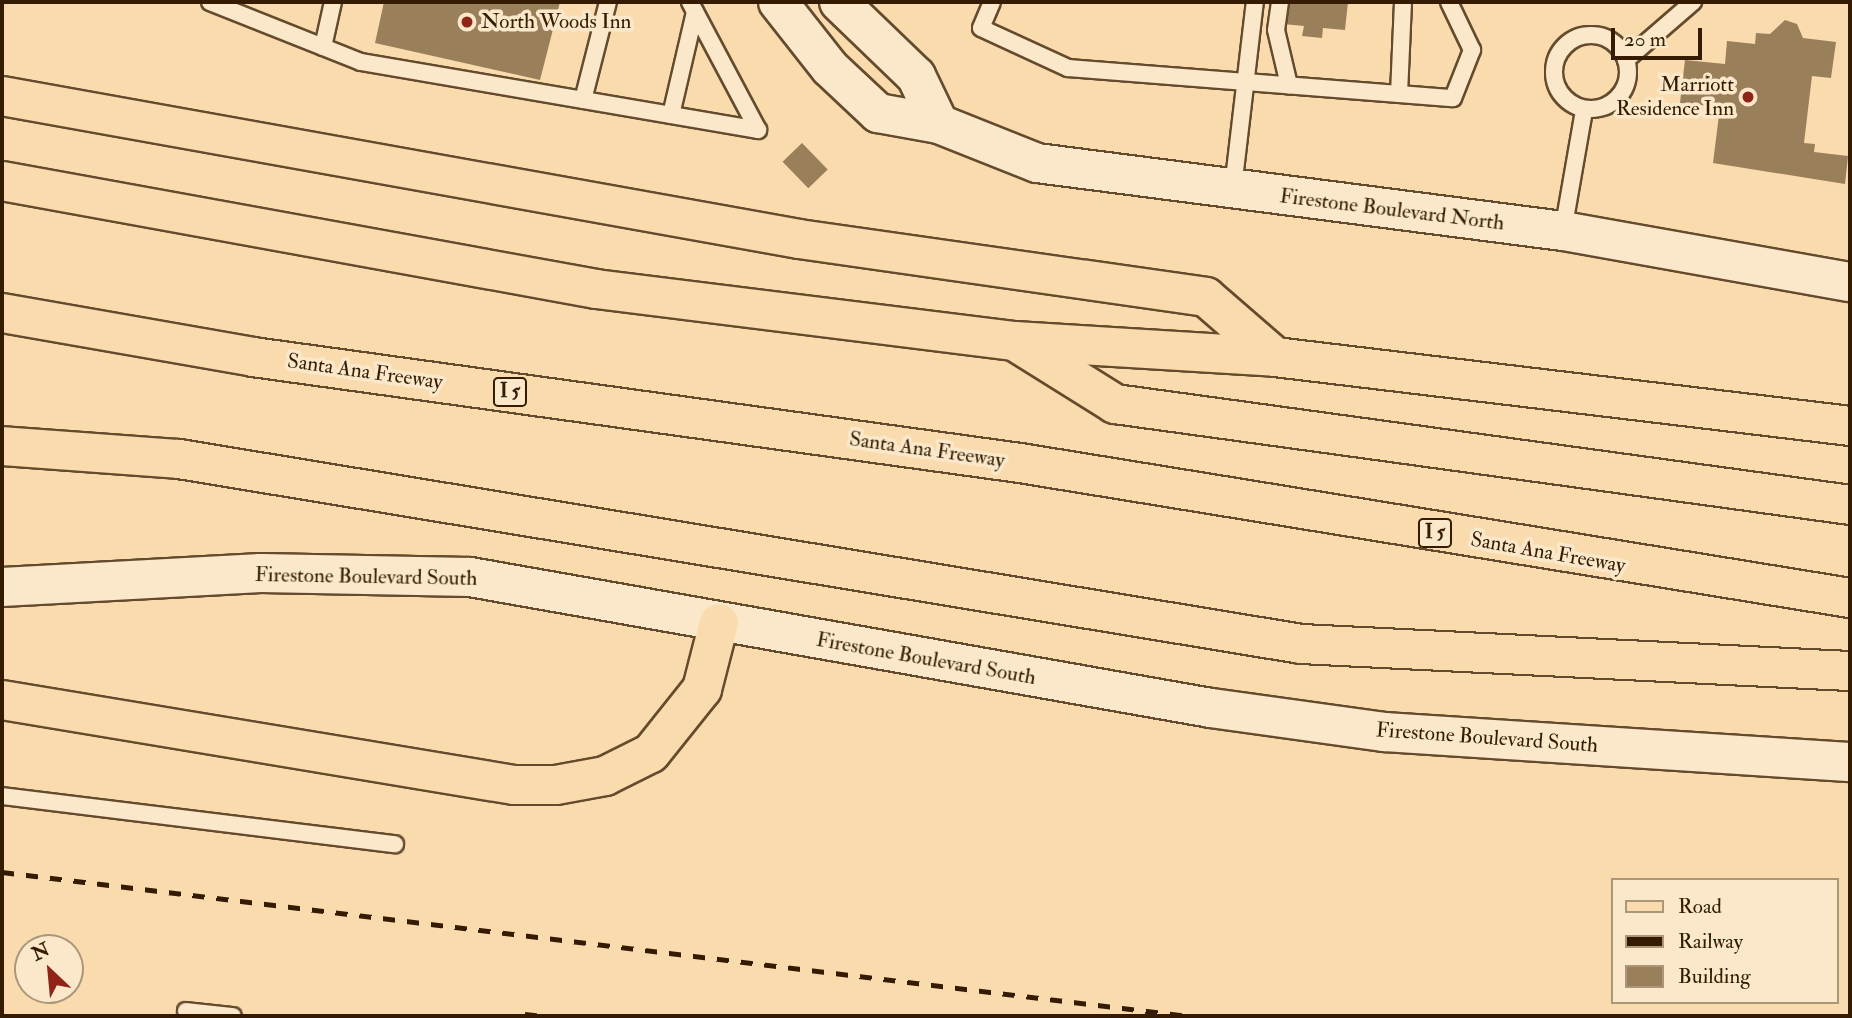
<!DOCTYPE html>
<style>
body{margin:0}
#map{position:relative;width:1852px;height:1018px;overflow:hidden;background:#f9dbad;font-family:"IM FELL Double Pica",serif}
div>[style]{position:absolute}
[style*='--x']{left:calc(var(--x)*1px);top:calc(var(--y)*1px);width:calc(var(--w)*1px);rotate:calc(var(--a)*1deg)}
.building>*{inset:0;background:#9a7f5b;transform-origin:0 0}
.roads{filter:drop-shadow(2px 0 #654b2d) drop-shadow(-2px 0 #654b2d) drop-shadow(0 2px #654b2d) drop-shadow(0 -2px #654b2d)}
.lane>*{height:16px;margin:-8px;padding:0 8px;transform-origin:8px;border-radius:8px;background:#fbe8ca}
.lane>.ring{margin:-8px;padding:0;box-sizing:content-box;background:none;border:16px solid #fbe8ca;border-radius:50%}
.secondary>*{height:38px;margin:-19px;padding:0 19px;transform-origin:19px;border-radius:19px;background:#fbe8ca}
.primary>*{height:38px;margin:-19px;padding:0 19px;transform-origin:19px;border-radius:19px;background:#f9dbad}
.highway>*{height:38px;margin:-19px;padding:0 19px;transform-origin:19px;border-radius:19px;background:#f9dbad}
.rail>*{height:5px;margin-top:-2.5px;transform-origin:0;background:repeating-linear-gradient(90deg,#341b02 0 12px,transparent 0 24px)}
.dots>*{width:19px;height:19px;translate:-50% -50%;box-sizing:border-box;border:4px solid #fbe8ca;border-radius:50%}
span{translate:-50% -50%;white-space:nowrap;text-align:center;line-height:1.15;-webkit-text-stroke:7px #fbe8ca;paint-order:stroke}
.shield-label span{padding:2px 5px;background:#fbe8ca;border:2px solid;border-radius:5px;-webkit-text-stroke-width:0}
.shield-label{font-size:19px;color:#341b02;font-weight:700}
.poi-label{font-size:21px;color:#341b02}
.left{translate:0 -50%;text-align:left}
.right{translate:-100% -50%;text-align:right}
.street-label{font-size:21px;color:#341b02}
.frame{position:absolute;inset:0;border:4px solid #341b02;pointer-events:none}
.legend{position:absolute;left:1611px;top:878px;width:228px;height:126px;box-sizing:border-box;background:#fbe8ca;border:2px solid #ab967a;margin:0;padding:9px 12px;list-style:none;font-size:21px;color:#341b02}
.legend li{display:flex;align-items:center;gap:14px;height:35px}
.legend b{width:35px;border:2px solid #ab967a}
.north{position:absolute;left:14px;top:934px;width:70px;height:70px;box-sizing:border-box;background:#fbe8ca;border:2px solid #ab967a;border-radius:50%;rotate:334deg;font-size:19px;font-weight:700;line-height:28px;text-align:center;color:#341b02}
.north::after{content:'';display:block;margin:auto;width:24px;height:32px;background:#8f2418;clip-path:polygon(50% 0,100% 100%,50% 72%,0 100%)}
.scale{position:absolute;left:1611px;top:28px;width:91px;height:32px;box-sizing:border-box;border:4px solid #341b02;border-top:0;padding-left:9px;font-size:21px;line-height:24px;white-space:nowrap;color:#341b02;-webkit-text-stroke:5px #fbe8ca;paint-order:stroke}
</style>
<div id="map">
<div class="building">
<i style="clip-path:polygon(384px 2px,560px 2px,540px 80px,375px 43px)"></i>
<i style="clip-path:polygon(1286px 2px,1348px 2px,1345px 30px,1323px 28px,1322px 38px,1302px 36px,1304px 26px,1283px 24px)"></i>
<i style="clip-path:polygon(1785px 20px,1797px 24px,1803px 38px,1836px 42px,1831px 78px,1812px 76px,1804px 143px,1815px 144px,1814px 152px,1848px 156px,1845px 184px,1713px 163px,1720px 107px,1680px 103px,1685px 60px,1725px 64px,1727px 41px,1755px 44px,1756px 33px,1770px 34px)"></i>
<i style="left:802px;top:143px;width:37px;height:27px;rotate:46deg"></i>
</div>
<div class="roads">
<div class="lane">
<i style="--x:210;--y:2;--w:162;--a:21.7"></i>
<i style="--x:361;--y:62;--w:403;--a:9.7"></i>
<i style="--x:758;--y:130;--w:145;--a:-118"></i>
<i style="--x:992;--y:2;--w:28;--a:113"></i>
<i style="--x:981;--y:28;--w:96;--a:24.7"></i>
<i style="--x:1068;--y:68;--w:386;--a:4.5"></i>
<i style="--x:1453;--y:98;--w:52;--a:-68.4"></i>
<i style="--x:1472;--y:50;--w:53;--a:-115.6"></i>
<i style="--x:1280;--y:2;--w:28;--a:98"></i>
<i style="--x:1276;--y:30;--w:57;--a:76.7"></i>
<i class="ring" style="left:1554px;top:35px;width:58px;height:58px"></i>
<i style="--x:323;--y:47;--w:46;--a:-77.5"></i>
<i style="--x:1626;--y:60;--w:89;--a:-40.9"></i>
<i style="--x:1399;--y:94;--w:92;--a:-87.5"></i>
<i style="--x:583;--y:100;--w:101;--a:-75.7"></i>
<i style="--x:671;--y:115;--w:106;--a:-76.9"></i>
<i style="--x:1233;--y:188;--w:187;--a:-83.3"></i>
<i style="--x:1563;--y:231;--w:122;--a:-80.1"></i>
<i style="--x:2;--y:796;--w:396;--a:7"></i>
<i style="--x:186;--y:1011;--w:47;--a:6.1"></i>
</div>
<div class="secondary">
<i style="--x:778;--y:2;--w:84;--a:51.8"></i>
<i style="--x:830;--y:68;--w:66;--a:43.2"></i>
<i style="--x:878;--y:113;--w:62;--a:10.2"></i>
<i style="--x:939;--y:124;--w:105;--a:21.7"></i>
<i style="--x:1037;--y:163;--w:530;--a:7.37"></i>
<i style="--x:1563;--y:231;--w:291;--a:10.1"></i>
<i style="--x:839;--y:2;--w:107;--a:43.9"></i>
<i style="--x:916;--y:76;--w:53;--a:64.4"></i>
<i style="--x:2;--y:587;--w:259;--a:-3.1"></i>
<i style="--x:261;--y:573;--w:209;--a:1.1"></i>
<i style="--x:470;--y:577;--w:752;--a:10.03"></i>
<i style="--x:1211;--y:708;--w:175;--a:7.9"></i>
<i style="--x:1384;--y:732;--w:467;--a:3.7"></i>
</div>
<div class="primary">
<i style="--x:2;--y:700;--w:519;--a:9.43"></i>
<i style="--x:514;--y:785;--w:42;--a:0"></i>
<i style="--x:556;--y:785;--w:50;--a:-10.4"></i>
<i style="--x:605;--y:776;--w:51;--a:-26.6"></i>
<i style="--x:651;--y:753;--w:82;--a:-51.4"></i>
<i style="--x:702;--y:689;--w:68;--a:-75.6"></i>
</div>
<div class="highway">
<i style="--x:2;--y:96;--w:810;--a:10.17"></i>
<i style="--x:799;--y:239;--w:411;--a:8.1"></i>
<i style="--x:1206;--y:297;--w:91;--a:41"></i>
<i style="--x:2;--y:181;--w:604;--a:10.3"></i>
<i style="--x:596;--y:289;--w:422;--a:7.1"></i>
<i style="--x:1015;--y:341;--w:260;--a:3.5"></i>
<i style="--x:1275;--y:357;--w:579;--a:6.84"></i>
<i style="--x:2;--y:313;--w:255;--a:9.9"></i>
<i style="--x:253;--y:357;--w:774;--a:7.87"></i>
<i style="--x:1020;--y:463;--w:841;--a:9.24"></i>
<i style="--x:1019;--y:344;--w:113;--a:32"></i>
<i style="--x:1115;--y:404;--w:742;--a:7.82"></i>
<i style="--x:2;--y:446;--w:177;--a:4.2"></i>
<i style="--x:179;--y:459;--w:1137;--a:9.36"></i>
<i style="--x:1301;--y:644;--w:550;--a:2.82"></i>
</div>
</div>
<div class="rail">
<i style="--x:2;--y:872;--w:1195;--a:6.92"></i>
<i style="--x:525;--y:1014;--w:18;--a:6"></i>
</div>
<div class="dots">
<i style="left:467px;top:22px;background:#8f2418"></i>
<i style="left:1748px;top:97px;background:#8f2418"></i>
</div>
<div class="shield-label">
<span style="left:510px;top:392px">I 5</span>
<span style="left:1435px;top:533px">I 5</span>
</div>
<div class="poi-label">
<span class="left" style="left:481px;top:22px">North Woods Inn</span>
<span class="right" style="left:1734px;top:97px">Marriott<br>Residence Inn</span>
</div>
<div class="street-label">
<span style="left:1392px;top:210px;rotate:7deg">Firestone Boulevard North</span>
<span style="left:365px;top:372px;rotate:8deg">Santa Ana Freeway</span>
<span style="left:927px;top:450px;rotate:8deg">Santa Ana Freeway</span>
<span style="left:1548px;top:553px;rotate:10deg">Santa Ana Freeway</span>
<span style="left:366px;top:577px;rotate:1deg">Firestone Boulevard South</span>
<span style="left:926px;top:659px;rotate:10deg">Firestone Boulevard South</span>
<span style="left:1487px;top:738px;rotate:4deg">Firestone Boulevard South</span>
</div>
<div class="frame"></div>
<ul class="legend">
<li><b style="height:9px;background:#f9dbad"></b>Road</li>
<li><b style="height:9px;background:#341b02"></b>Railway</li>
<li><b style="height:19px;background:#9a7f5b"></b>Building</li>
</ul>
<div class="north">N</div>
<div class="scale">20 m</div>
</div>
